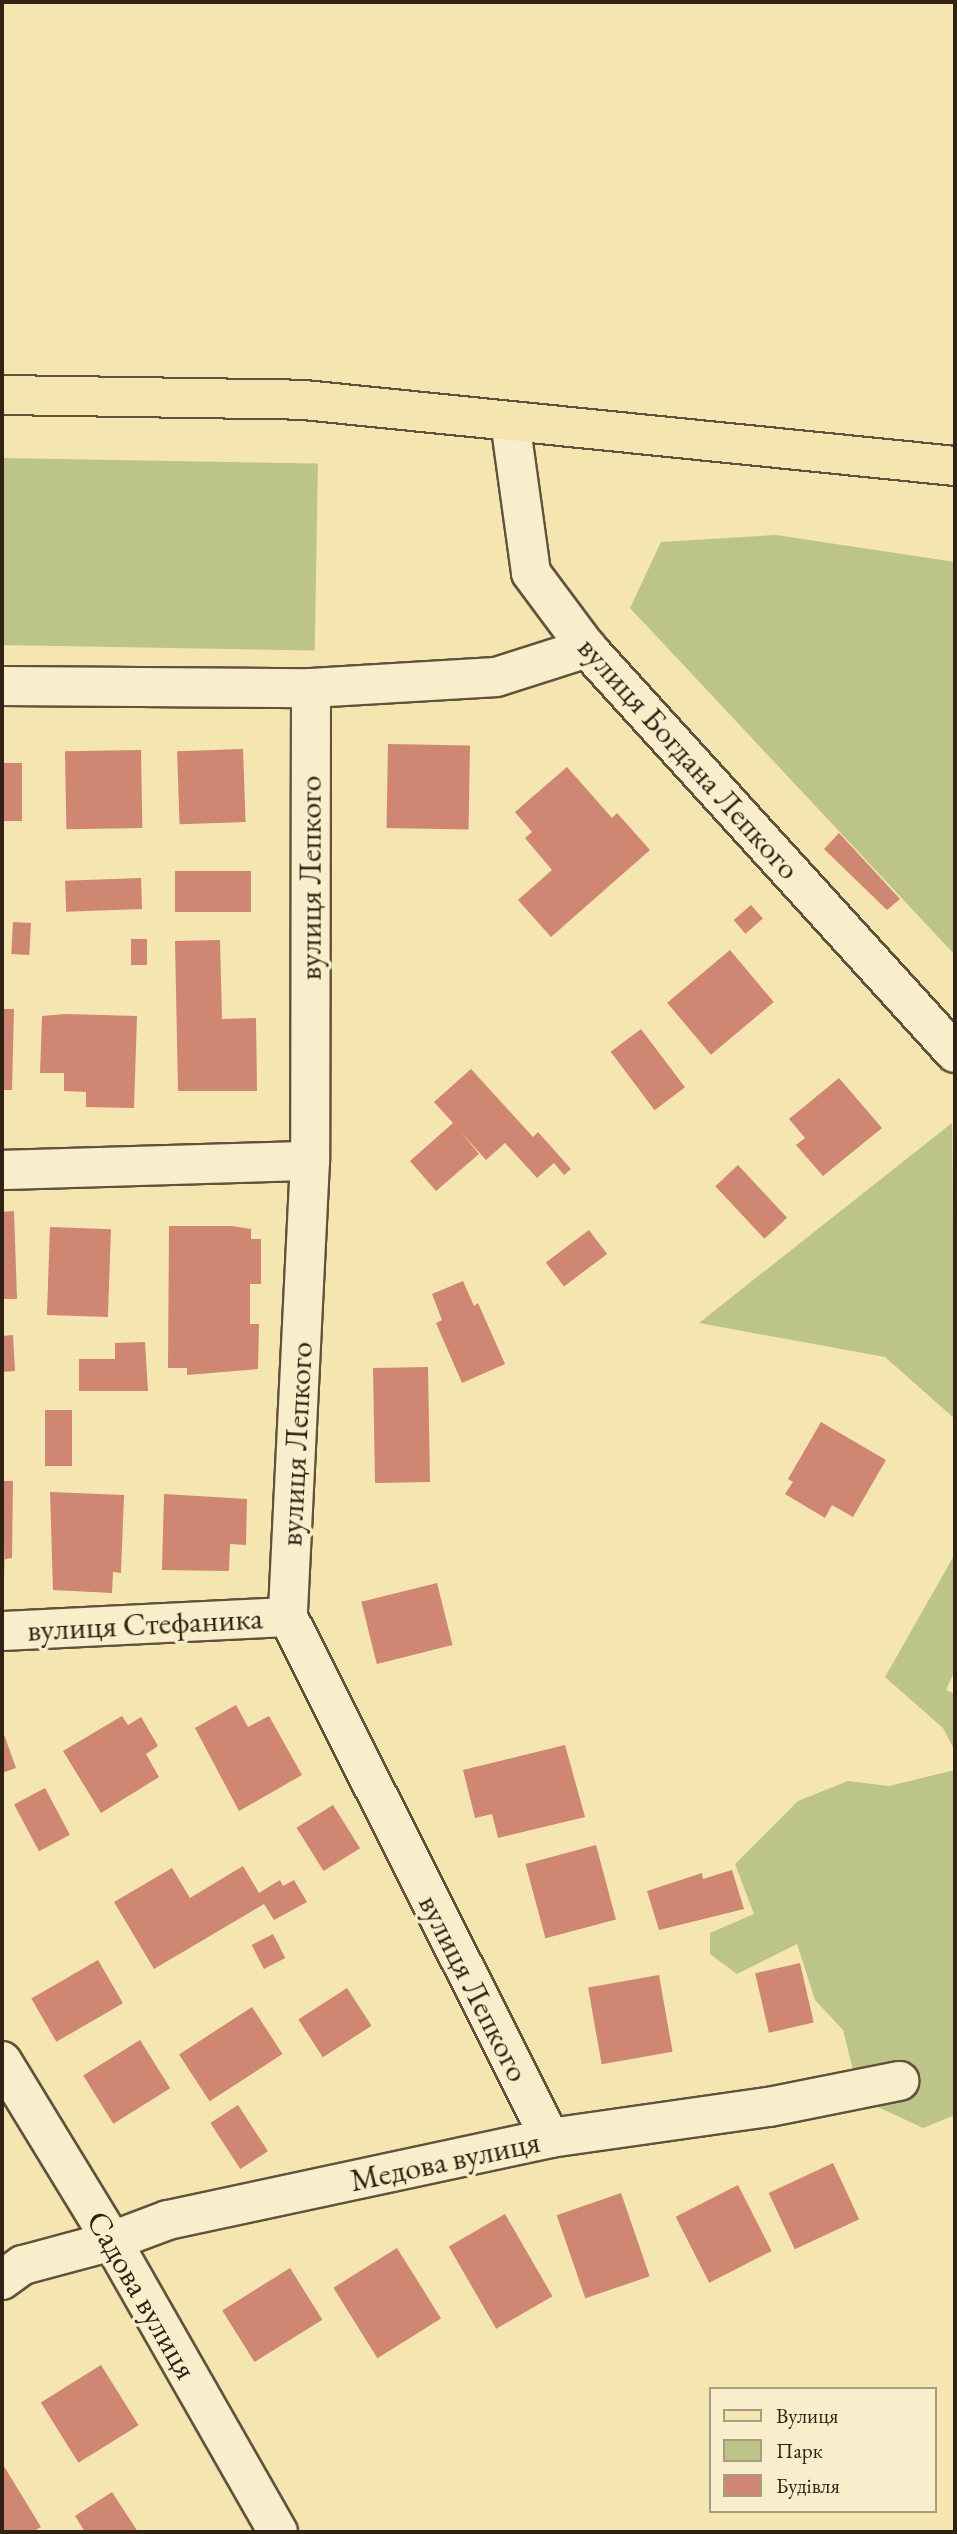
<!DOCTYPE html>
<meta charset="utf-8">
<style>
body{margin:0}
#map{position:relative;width:957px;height:2534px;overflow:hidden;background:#f4e5b1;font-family:"EB Garamond",serif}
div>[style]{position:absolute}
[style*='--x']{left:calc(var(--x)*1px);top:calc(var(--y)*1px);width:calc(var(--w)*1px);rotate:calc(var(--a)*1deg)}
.green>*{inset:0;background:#bcc48a;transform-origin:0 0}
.building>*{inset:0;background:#cf8672;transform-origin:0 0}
.roads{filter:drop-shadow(2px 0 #61533b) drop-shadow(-2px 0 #61533b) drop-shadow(0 2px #61533b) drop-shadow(0 -2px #61533b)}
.street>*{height:38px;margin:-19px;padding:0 19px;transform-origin:19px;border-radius:19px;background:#f8eecc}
.primary>*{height:38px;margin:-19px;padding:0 19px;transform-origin:19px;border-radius:19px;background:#f4e5b1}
span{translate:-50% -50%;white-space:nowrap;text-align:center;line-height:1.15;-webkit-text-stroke:7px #f8eecc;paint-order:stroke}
.street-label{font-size:32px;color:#302214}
.frame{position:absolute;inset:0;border:4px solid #302214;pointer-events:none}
.legend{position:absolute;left:709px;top:2387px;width:228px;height:126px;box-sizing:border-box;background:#f8eecc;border:2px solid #a89c82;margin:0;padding:9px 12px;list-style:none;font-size:21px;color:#302214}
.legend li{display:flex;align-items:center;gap:14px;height:35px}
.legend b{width:35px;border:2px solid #a89c82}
</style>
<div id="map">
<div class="green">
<i style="left:2px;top:458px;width:316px;height:187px;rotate:1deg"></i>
<i style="clip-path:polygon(776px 535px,955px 562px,955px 955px,630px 608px,661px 542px)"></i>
<i style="clip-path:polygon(952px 1123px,955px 1419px,885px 1357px,699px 1323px)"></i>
<i style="clip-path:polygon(955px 1554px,955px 1670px,946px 1690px,955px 1694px,955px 1751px,943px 1728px,885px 1677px)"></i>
<i style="clip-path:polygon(955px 1770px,955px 2115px,923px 2128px,878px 2107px,853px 2070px,843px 2030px,815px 2000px,797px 1944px,737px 1974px,710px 1954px,710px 1933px,754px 1914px,735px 1864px,798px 1801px,848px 1781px,889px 1786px)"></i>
</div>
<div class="building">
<i style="left:388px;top:744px;width:82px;height:84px;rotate:1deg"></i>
<i style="left:243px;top:749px;width:73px;height:66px;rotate:88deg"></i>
<i style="left:141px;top:750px;width:78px;height:76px;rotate:89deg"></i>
<i style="left:2px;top:763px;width:20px;height:58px"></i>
<i style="clip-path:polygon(567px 767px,612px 818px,617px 813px,650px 850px,551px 937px,518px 900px,552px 870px,525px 838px,532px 832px,515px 812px)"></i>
<i style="clip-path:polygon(839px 833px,900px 899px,887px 910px,824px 849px)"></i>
<i style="left:175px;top:871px;width:76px;height:41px"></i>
<i style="left:141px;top:878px;width:31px;height:76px;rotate:88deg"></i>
<i style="left:751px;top:905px;width:18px;height:23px;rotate:49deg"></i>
<i style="left:13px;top:922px;width:18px;height:32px;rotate:3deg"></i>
<i style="left:131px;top:939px;width:16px;height:26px"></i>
<i style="clip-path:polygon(220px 940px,222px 1019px,256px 1018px,257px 1091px,178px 1091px,175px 941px)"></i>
<i style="left:730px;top:950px;width:68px;height:82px;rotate:50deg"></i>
<i style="clip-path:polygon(2px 1009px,14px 1009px,12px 1090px,2px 1090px)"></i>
<i style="clip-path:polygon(65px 1014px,137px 1016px,134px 1108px,86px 1107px,86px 1092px,64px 1091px,64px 1073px,40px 1073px,42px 1016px)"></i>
<i style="left:641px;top:1029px;width:73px;height:38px;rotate:53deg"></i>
<i style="clip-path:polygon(471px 1069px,533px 1137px,538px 1132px,571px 1169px,564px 1175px,554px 1163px,537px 1178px,505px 1143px,486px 1160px,460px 1131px,479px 1154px,436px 1191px,410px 1161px,453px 1123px,434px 1102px)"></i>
<i style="clip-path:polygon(839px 1078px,882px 1128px,823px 1176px,796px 1145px,805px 1138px,789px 1119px)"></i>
<i style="left:738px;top:1165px;width:72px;height:31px;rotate:47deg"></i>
<i style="clip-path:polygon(14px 1211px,17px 1299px,2px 1299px,2px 1212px)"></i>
<i style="clip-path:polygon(169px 1226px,232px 1226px,251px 1229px,251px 1239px,261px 1239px,261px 1284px,250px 1284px,250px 1324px,259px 1324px,258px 1369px,187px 1375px,187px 1368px,168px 1368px)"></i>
<i style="left:50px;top:1227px;width:61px;height:88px;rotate:2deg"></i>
<i style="left:589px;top:1230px;width:30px;height:54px;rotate:53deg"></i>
<i style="clip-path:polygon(463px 1281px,474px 1306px,478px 1303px,505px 1364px,462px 1383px,436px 1323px,442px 1320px,432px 1294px)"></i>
<i style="clip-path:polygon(13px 1335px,15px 1371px,2px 1372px,2px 1336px)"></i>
<i style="clip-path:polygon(145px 1342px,148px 1391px,79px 1391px,79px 1359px,115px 1359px,115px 1343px)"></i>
<i style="left:428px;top:1367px;width:115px;height:55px;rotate:89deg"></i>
<i style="left:45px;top:1410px;width:27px;height:56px"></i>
<i style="clip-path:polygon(821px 1422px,886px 1460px,853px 1517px,832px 1505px,825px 1518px,785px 1494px,793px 1482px,788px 1479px)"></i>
<i style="clip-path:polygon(2px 1481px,13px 1481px,12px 1558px,5px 1559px,5px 1577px)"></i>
<i style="clip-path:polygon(50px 1492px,124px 1495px,121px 1573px,113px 1572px,112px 1593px,53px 1590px)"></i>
<i style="clip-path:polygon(164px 1494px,247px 1499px,246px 1545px,230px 1544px,229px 1571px,162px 1570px)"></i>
<i style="left:437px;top:1583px;width:64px;height:78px;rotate:76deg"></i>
<i style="clip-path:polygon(236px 1705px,248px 1727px,269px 1716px,302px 1775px,239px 1811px,195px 1728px)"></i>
<i style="clip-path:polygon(122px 1716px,128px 1725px,141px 1717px,158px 1746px,146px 1754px,159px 1777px,101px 1813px,63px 1751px)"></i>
<i style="clip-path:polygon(2px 1729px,16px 1768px,2px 1773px)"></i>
<i style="clip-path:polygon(565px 1745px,585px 1817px,498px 1838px,492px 1814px,475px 1818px,463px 1770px)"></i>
<i style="left:45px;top:1788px;width:53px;height:35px;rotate:62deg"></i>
<i style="left:333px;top:1805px;width:51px;height:43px;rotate:58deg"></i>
<i style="left:596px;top:1845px;width:77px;height:73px;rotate:75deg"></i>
<i style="clip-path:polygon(243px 1866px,259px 1893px,280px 1880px,283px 1886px,294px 1880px,307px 1902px,274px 1920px,264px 1904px,154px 1969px,114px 1902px,172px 1868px,190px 1898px)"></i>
<i style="clip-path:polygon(732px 1870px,744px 1909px,659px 1930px,647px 1891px,702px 1873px,703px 1879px)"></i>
<i style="left:273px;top:1934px;width:27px;height:24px;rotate:63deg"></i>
<i style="left:98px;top:1960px;width:50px;height:77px;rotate:60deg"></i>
<i style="left:800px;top:1963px;width:61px;height:46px;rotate:77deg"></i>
<i style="left:659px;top:1975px;width:78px;height:72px;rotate:80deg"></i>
<i style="left:347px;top:1988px;width:45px;height:58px;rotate:57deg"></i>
<i style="left:252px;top:2007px;width:56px;height:87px;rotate:57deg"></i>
<i style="left:140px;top:2040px;width:57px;height:67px;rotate:58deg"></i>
<i style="left:238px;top:2105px;width:55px;height:33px;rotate:57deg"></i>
<i style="left:833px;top:2163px;width:62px;height:71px;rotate:65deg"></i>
<i style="left:738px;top:2185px;width:74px;height:70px;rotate:63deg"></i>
<i style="left:621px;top:2193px;width:88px;height:68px;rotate:71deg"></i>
<i style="left:505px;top:2214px;width:95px;height:65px;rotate:60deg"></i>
<i style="left:397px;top:2248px;width:83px;height:75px;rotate:58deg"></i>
<i style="left:290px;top:2268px;width:61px;height:80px;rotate:58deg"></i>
<i style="left:101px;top:2365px;width:71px;height:71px;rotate:58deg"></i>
<i style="clip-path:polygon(2px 2463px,41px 2527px,32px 2532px,2px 2532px)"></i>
<i style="clip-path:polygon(112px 2492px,138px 2532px,85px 2532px,75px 2516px)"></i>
</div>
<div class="roads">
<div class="street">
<i style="--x:510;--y:421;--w:153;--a:82.1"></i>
<i style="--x:531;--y:573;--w:94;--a:53.3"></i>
<i style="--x:587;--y:648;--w:547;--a:47.74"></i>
<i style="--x:2;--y:686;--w:309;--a:0.4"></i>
<i style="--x:311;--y:688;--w:185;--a:-3.4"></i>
<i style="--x:496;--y:677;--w:96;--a:-17.7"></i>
<i style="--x:311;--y:688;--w:473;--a:90.1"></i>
<i style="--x:310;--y:1161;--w:457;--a:92.8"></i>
<i style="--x:288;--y:1617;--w:583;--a:63.3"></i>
<i style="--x:2;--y:1170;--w:308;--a:-1.7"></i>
<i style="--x:2;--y:1631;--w:286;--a:-2.8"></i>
<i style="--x:2;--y:2061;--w:211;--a:58.6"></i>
<i style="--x:112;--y:2241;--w:335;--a:60.3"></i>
<i style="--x:2;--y:2280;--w:26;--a:-36"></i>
<i style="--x:23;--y:2265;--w:92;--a:-15.1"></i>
<i style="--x:112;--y:2241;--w:60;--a:-20.6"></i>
<i style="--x:168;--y:2220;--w:391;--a:-12.1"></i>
<i style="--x:550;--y:2138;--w:221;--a:-8.1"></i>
<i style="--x:769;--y:2107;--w:133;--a:-11.3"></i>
</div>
<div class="primary">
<i style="--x:2;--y:395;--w:302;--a:0.9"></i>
<i style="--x:304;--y:400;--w:654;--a:5.79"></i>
</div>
</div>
<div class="street-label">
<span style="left:689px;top:758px;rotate:48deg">вулиця Богдана Лепкого</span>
<span style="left:310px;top:878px;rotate:-90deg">вулиця Лепкого</span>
<span style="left:296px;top:1444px;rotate:-87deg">вулиця Лепкого</span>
<span style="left:145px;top:1624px;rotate:-3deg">вулиця Стефаника</span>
<span style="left:474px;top:1988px;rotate:63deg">вулиця Лепкого</span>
<span style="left:445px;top:2161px;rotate:-12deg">Медова вулиця</span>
<span style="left:142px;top:2295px;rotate:60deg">Садова вулиця</span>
</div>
<div class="frame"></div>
<ul class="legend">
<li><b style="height:9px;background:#f4e5b1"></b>Вулиця</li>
<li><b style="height:19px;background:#bcc48a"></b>Парк</li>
<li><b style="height:19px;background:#cf8672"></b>Будівля</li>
</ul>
</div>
